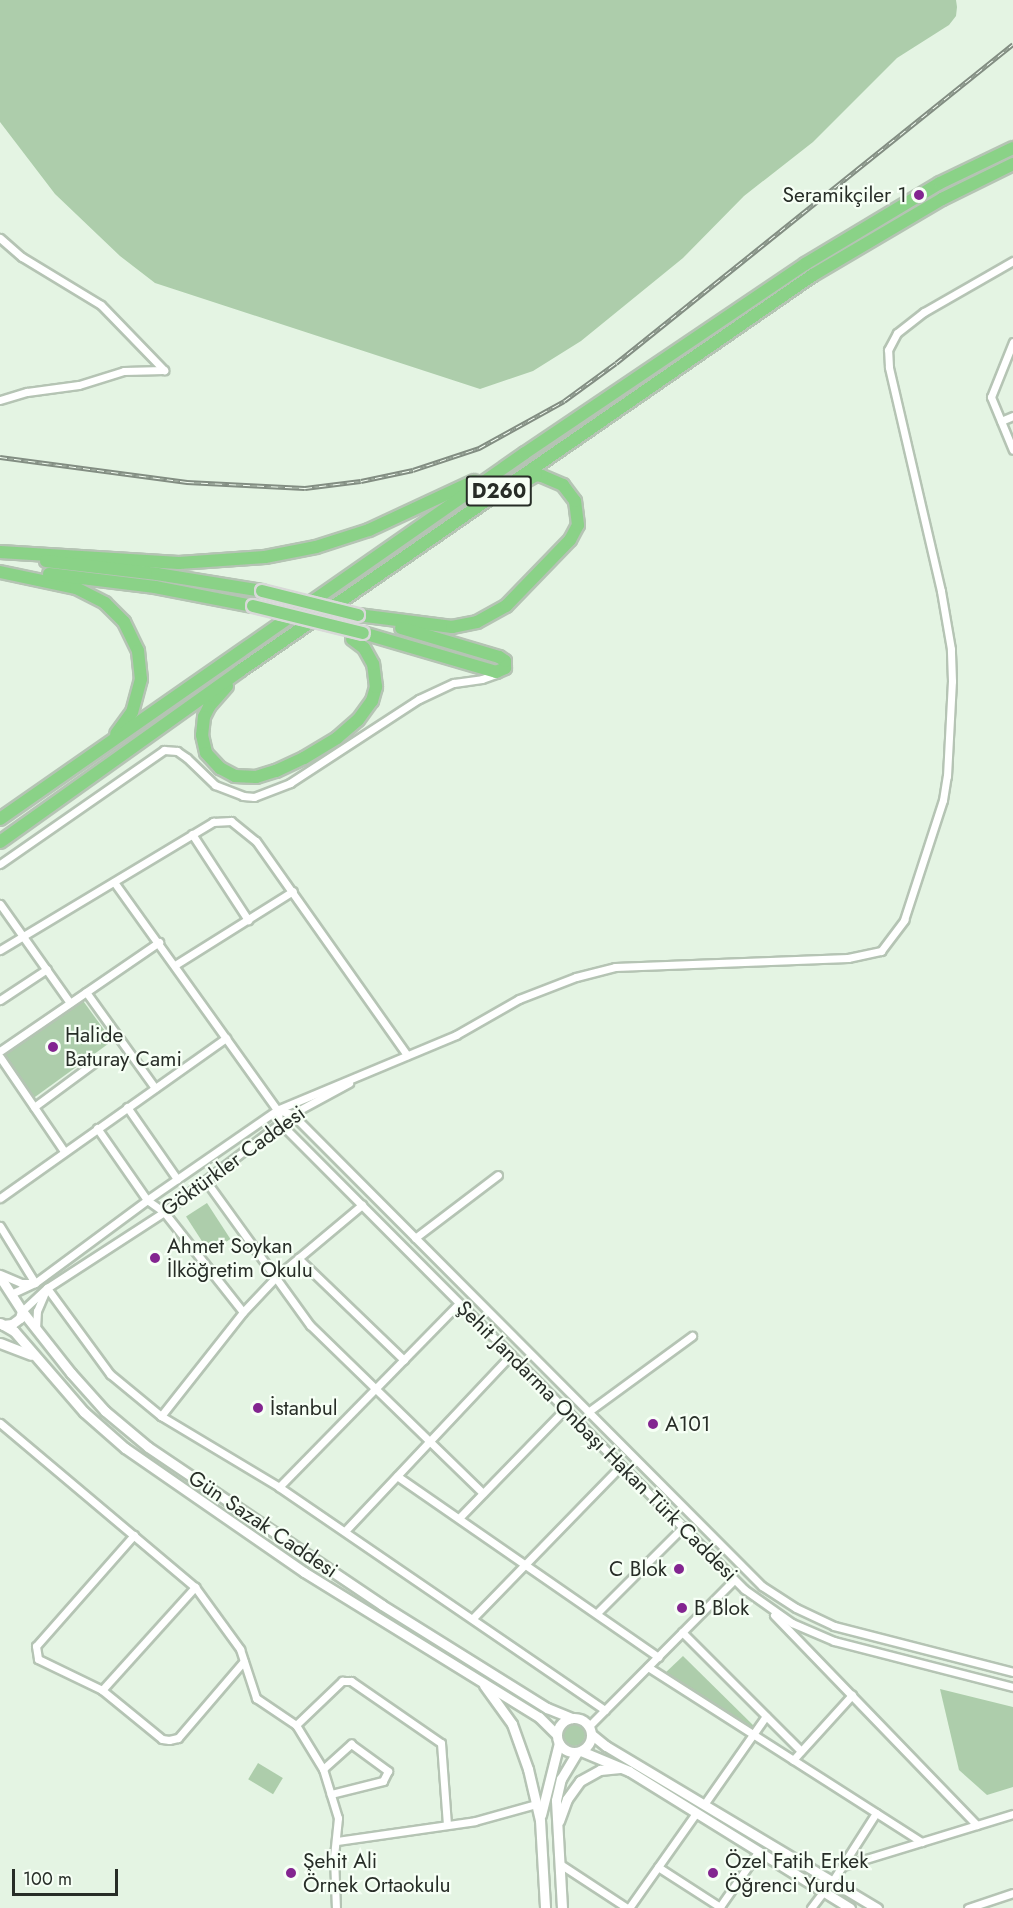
<!DOCTYPE html>
<meta charset="utf-8">
<style>
body{margin:0}
#map{position:relative;width:1013px;height:1908px;overflow:hidden;background:#e4f4e3;font-family:Jost,sans-serif}
div>[style]{position:absolute}
[style*='--x']{left:calc(var(--x)*1px);top:calc(var(--y)*1px);width:calc(var(--w)*1px);rotate:calc(var(--a)*1deg)}
.green>*{inset:0;background:#adcdab;transform-origin:0 0}
.round{border-radius:50%}
.roads{filter:drop-shadow(2px 0 #b5c4b4) drop-shadow(-2px 0 #b5c4b4) drop-shadow(0 2px #b5c4b4) drop-shadow(0 -2px #b5c4b4)}
.minor>*{height:7px;margin:-3.5px;padding:0 3.5px;transform-origin:3.5px;border-radius:3.5px;background:#fff}
.tertiary>*{height:9px;margin:-4.5px;padding:0 4.5px;transform-origin:4.5px;border-radius:4.5px;background:#fff}
.tertiary>.ring{margin:-4.5px;padding:0;box-sizing:content-box;background:none;border:9px solid #fff;border-radius:50%}
.trunk>*{height:12px;margin:-6px;padding:0 6px;transform-origin:6px;border-radius:6px;background:#8ad287}
.rail>*{height:4.5px;margin-top:-2.25px;transform-origin:0;background:repeating-linear-gradient(90deg,#f6fff5 0 7px,#828d82 0 14px);box-sizing:border-box;border-block:2px solid #828d82}
.bridges{filter:drop-shadow(2px 0 #d8d9d8) drop-shadow(-2px 0 #d8d9d8) drop-shadow(0 2px #d8d9d8) drop-shadow(0 -2px #d8d9d8)}
.trunk-bridge>*{height:12px;margin:-6px;padding:0 6px;transform-origin:6px;border-radius:6px;background:#8ad287}
.dots>*{width:16px;height:16px;translate:-50% -50%;box-sizing:border-box;border:3px solid #f6fff5;border-radius:50%}
span{translate:-50% -50%;white-space:nowrap;text-align:center;line-height:1.15;-webkit-text-stroke:4.5px #f6fff5;paint-order:stroke}
.shield-label span{padding:2px 4px;background:#f6fff5;border:2px solid;border-radius:4px;-webkit-text-stroke-width:0}
.shield-label{font-size:20px;color:#272d27;font-weight:700}
.poi-label{font-size:21px;color:#272d27}
.right{translate:-100% -50%;text-align:right}
.left{translate:0 -50%;text-align:left}
.street-label{font-size:21px;color:#272d27}
.scale{position:absolute;left:12px;top:1869px;width:106px;height:27px;box-sizing:border-box;border:3px solid #272d27;border-top:0;padding-left:8px;font-size:18px;line-height:21px;white-space:nowrap;color:#272d27;-webkit-text-stroke:4px #f6fff5;paint-order:stroke}
</style>
<div id="map">
<div class="green">
<i style="clip-path:polygon(0 0,956px 0,957px 7px,956px 16px,949px 25px,897px 58px,813px 142px,744px 196px,683px 258px,581px 341px,533px 371px,480px 389px,155px 283px,120px 256px,55px 194px,0 122px)"></i>
<i style="left:81px;top:998px;width:53px;height:98px;rotate:54deg"></i>
<i style="left:207px;top:1203px;width:43px;height:25px;rotate:57deg"></i>
<i style="clip-path:polygon(683px 1656px,756px 1728px,752px 1732px,663px 1675px)"></i>
<i style="clip-path:polygon(940px 1689px,1013px 1707px,1013px 1787px,987px 1795px,959px 1770px)"></i>
<i class="round" style="left:563px;top:1724px;width:22px;height:22px"></i>
<i style="left:258px;top:1763px;width:29px;height:19px;rotate:31deg"></i>
</div>
<div class="roads">
<div class="minor">
<i style="--x:0;--y:238;--w:29;--a:41"></i>
<i style="--x:22;--y:257;--w:92;--a:31.3"></i>
<i style="--x:101;--y:305;--w:91;--a:45.9"></i>
<i style="--x:1013;--y:342;--w:59;--a:111.8"></i>
<i style="--x:991;--y:397;--w:57;--a:67.5"></i>
<i style="--x:0;--y:400;--w:28;--a:-17"></i>
<i style="--x:27;--y:392;--w:52;--a:-7.7"></i>
<i style="--x:79;--y:385;--w:47;--a:-17.3"></i>
<i style="--x:124;--y:371;--w:40;--a:-1.4"></i>
<i style="--x:1001;--y:421;--w:13;--a:-23"></i>
<i style="--x:192;--y:834;--w:103;--a:56.9"></i>
<i style="--x:0;--y:864;--w:200;--a:-34.8"></i>
<i style="--x:164;--y:750;--w:13;--a:4"></i>
<i style="--x:177;--y:751;--w:12;--a:35"></i>
<i style="--x:187;--y:758;--w:39;--a:44"></i>
<i style="--x:215;--y:785;--w:30;--a:21"></i>
<i style="--x:243;--y:796;--w:11;--a:5"></i>
<i style="--x:254;--y:797;--w:39;--a:-21"></i>
<i style="--x:290;--y:783;--w:154;--a:-33.1"></i>
<i style="--x:419;--y:699;--w:38;--a:-25"></i>
<i style="--x:454;--y:683;--w:28;--a:-8"></i>
<i style="--x:482;--y:679;--w:15;--a:-20"></i>
<i style="--x:114;--y:882;--w:280;--a:54.4"></i>
<i style="--x:277;--y:1110;--w:13;--a:77"></i>
<i style="--x:280;--y:1123;--w:658;--a:45.12"></i>
<i style="--x:744;--y:1589;--w:59;--a:35.3"></i>
<i style="--x:792;--y:1623;--w:46;--a:23.2"></i>
<i style="--x:834;--y:1641;--w:185;--a:14.4"></i>
<i style="--x:0;--y:904;--w:121;--a:54.7"></i>
<i style="--x:0;--y:950;--w:249;--a:-31"></i>
<i style="--x:213;--y:822;--w:18;--a:-3"></i>
<i style="--x:231;--y:821;--w:32;--a:39"></i>
<i style="--x:256;--y:841;--w:262;--a:54.8"></i>
<i style="--x:175;--y:965;--w:139;--a:-32.1"></i>
<i style="--x:86;--y:992;--w:118;--a:54.3"></i>
<i style="--x:0;--y:1000;--w:56;--a:-33.4"></i>
<i style="--x:0;--y:1051;--w:193;--a:-34.4"></i>
<i style="--x:0;--y:1057;--w:114;--a:55.8"></i>
<i style="--x:34;--y:1107;--w:81;--a:-36.4"></i>
<i style="--x:127;--y:1107;--w:88;--a:55.2"></i>
<i style="--x:277;--y:1110;--w:16;--a:15"></i>
<i style="--x:292;--y:1114;--w:666;--a:45.12"></i>
<i style="--x:762;--y:1586;--w:40;--a:32.9"></i>
<i style="--x:796;--y:1608;--w:42;--a:25.3"></i>
<i style="--x:834;--y:1626;--w:185;--a:14.4"></i>
<i style="--x:97;--y:1128;--w:88;--a:55.2"></i>
<i style="--x:147;--y:1200;--w:21;--a:35"></i>
<i style="--x:164;--y:1212;--w:127;--a:51.7"></i>
<i style="--x:206;--y:1181;--w:178;--a:54.2"></i>
<i style="--x:310;--y:1325;--w:241;--a:44.2"></i>
<i style="--x:0;--y:1198;--w:277;--a:-35.3"></i>
<i style="--x:0;--y:1226;--w:67;--a:58.4"></i>
<i style="--x:415;--y:1238;--w:104;--a:-37.2"></i>
<i style="--x:298;--y:1258;--w:147;--a:43.9"></i>
<i style="--x:0;--y:1274;--w:23;--a:23"></i>
<i style="--x:21;--y:1283;--w:12;--a:0"></i>
<i style="--x:47;--y:1288;--w:107;--a:53.8"></i>
<i style="--x:110;--y:1374;--w:66;--a:39.5"></i>
<i style="--x:161;--y:1416;--w:138;--a:31"></i>
<i style="--x:279;--y:1487;--w:395;--a:34.4"></i>
<i style="--x:11;--y:1294;--w:26;--a:-25"></i>
<i style="--x:35;--y:1283;--w:139;--a:-36.5"></i>
<i style="--x:147;--y:1200;--w:158;--a:-34.7"></i>
<i style="--x:277;--y:1110;--w:194;--a:-22.7"></i>
<i style="--x:456;--y:1035;--w:73;--a:-29.7"></i>
<i style="--x:519;--y:999;--w:61;--a:-21.1"></i>
<i style="--x:576;--y:977;--w:40;--a:-14.4"></i>
<i style="--x:615;--y:967;--w:233;--a:-2.2"></i>
<i style="--x:848;--y:958;--w:34;--a:-12"></i>
<i style="--x:881;--y:951;--w:39;--a:-53"></i>
<i style="--x:904;--y:920;--w:126;--a:-72"></i>
<i style="--x:943;--y:800;--w:24;--a:-81"></i>
<i style="--x:947;--y:776;--w:95;--a:-87"></i>
<i style="--x:952;--y:681;--w:32;--a:-92"></i>
<i style="--x:951;--y:649;--w:59;--a:-99.8"></i>
<i style="--x:941;--y:591;--w:230;--a:-103.1"></i>
<i style="--x:889;--y:367;--w:17;--a:-93"></i>
<i style="--x:888;--y:350;--w:19;--a:-62"></i>
<i style="--x:897;--y:333;--w:34;--a:-38"></i>
<i style="--x:924;--y:312;--w:103;--a:-29.8"></i>
<i style="--x:22;--y:1311;--w:34;--a:-43"></i>
<i style="--x:47;--y:1288;--w:140;--a:-33"></i>
<i style="--x:164;--y:1212;--w:161;--a:-37.4"></i>
<i style="--x:292;--y:1114;--w:65;--a:-28.5"></i>
<i style="--x:36;--y:1329;--w:18;--a:-87"></i>
<i style="--x:37;--y:1311;--w:23;--a:-67"></i>
<i style="--x:588;--y:1412;--w:129;--a:-36.2"></i>
<i style="--x:161;--y:1416;--w:132;--a:-51.7"></i>
<i style="--x:243;--y:1312;--w:50;--a:-46.6"></i>
<i style="--x:277;--y:1276;--w:111;--a:-39.9"></i>
<i style="--x:0;--y:1423;--w:255;--a:40.1"></i>
<i style="--x:195;--y:1587;--w:77;--a:54"></i>
<i style="--x:240;--y:1649;--w:52;--a:71.9"></i>
<i style="--x:256;--y:1698;--w:48;--a:34"></i>
<i style="--x:296;--y:1725;--w:52;--a:58.5"></i>
<i style="--x:323;--y:1769;--w:51;--a:73"></i>
<i style="--x:338;--y:1818;--w:39;--a:96"></i>
<i style="--x:334;--y:1857;--w:51;--a:87.8"></i>
<i style="--x:397;--y:1476;--w:318;--a:34.7"></i>
<i style="--x:279;--y:1487;--w:257;--a:-45.6"></i>
<i style="--x:459;--y:1518;--w:152;--a:-45.8"></i>
<i style="--x:345;--y:1531;--w:242;--a:-46.7"></i>
<i style="--x:134;--y:1535;--w:148;--a:131.4"></i>
<i style="--x:36;--y:1646;--w:13;--a:81"></i>
<i style="--x:38;--y:1659;--w:71;--a:25.8"></i>
<i style="--x:102;--y:1690;--w:77;--a:39.2"></i>
<i style="--x:162;--y:1739;--w:7;--a:8"></i>
<i style="--x:169;--y:1740;--w:9;--a:-13"></i>
<i style="--x:178;--y:1738;--w:101;--a:-49.4"></i>
<i style="--x:597;--y:1613;--w:122;--a:-45"></i>
<i style="--x:774;--y:1615;--w:292;--a:46"></i>
<i style="--x:473;--y:1618;--w:212;--a:-45.8"></i>
<i style="--x:682;--y:1632;--w:168;--a:45"></i>
<i style="--x:648;--y:1667;--w:325;--a:32.6"></i>
<i style="--x:102;--y:1690;--w:139;--a:-47.9"></i>
<i style="--x:296;--y:1725;--w:64;--a:-43.7"></i>
<i style="--x:342;--y:1681;--w:9;--a:0"></i>
<i style="--x:351;--y:1681;--w:109;--a:34.6"></i>
<i style="--x:441;--y:1743;--w:82;--a:85.8"></i>
<i style="--x:589;--y:1726;--w:206;--a:-45.2"></i>
<i style="--x:793;--y:1760;--w:88;--a:-47.8"></i>
<i style="--x:323;--y:1769;--w:38;--a:-42"></i>
<i style="--x:351;--y:1744;--w:46;--a:36.1"></i>
<i style="--x:388;--y:1771;--w:11;--a:117"></i>
<i style="--x:383;--y:1781;--w:54;--a:166"></i>
<i style="--x:705;--y:1803;--w:106;--a:-55"></i>
<i style="--x:337;--y:1841;--w:139;--a:-8.2"></i>
<i style="--x:475;--y:1821;--w:63;--a:-15.6"></i>
<i style="--x:560;--y:1864;--w:80;--a:33.3"></i>
<i style="--x:843;--y:1866;--w:178;--a:-17"></i>
<i style="--x:658;--y:1867;--w:74;--a:32.8"></i>
<i style="--x:832;--y:1882;--w:82;--a:-57.5"></i>
<i style="--x:629;--y:1908;--w:116;--a:-54.8"></i>
<i style="--x:719;--y:1908;--w:68;--a:-55.1"></i>
<i style="--x:811;--y:1908;--w:20;--a:-53"></i>
<i style="--x:968;--y:1908;--w:47;--a:-18.4"></i>
</div>
<div class="tertiary">
<i style="--x:0;--y:1277;--w:40;--a:57.1"></i>
<i style="--x:22;--y:1311;--w:79;--a:51.7"></i>
<i style="--x:71;--y:1373;--w:51;--a:48.2"></i>
<i style="--x:105;--y:1411;--w:56;--a:39.9"></i>
<i style="--x:148;--y:1447;--w:282;--a:34"></i>
<i style="--x:382;--y:1605;--w:195;--a:32"></i>
<i style="--x:547;--y:1708;--w:27;--a:22"></i>
<i style="--x:0;--y:1323;--w:16;--a:30"></i>
<i style="--x:14;--y:1331;--w:107;--a:49.2"></i>
<i style="--x:84;--y:1412;--w:55;--a:41.3"></i>
<i style="--x:125;--y:1448;--w:218;--a:34.7"></i>
<i style="--x:304;--y:1572;--w:276;--a:31.7"></i>
<i style="--x:539;--y:1717;--w:25;--a:45"></i>
<i style="--x:3;--y:1325;--w:9;--a:-6"></i>
<i style="--x:12;--y:1324;--w:10;--a:-37"></i>
<i style="--x:20;--y:1318;--w:7;--a:-74"></i>
<i style="--x:0;--y:1343;--w:33;--a:21"></i>
<i style="--x:484;--y:1685;--w:48;--a:54.3"></i>
<i style="--x:512;--y:1724;--w:48;--a:70.4"></i>
<i style="--x:528;--y:1769;--w:52;--a:76.8"></i>
<i style="--x:540;--y:1820;--w:88;--a:86.7"></i>
<i class="ring" style="left:557px;top:1718px;width:25px;height:25px"></i>
<i style="--x:591;--y:1734;--w:19;--a:39"></i>
<i style="--x:606;--y:1746;--w:316;--a:30.9"></i>
<i style="--x:581;--y:1751;--w:52;--a:22.6"></i>
<i style="--x:629;--y:1771;--w:260;--a:31.8"></i>
<i style="--x:541;--y:1815;--w:74;--a:-76"></i>
<i style="--x:559;--y:1821;--w:23;--a:-70"></i>
<i style="--x:567;--y:1799;--w:22;--a:-54"></i>
<i style="--x:580;--y:1781;--w:23;--a:-29"></i>
<i style="--x:600;--y:1770;--w:20;--a:-6"></i>
<i style="--x:562;--y:1908;--w:108;--a:-93.2"></i>
<i style="--x:556;--y:1800;--w:22;--a:-77"></i>
<i style="--x:561;--y:1779;--w:31;--a:-59"></i>
</div>
<div class="trunk">
<i style="--x:0;--y:552;--w:179;--a:3.5"></i>
<i style="--x:179;--y:563;--w:86;--a:-4"></i>
<i style="--x:265;--y:557;--w:52;--a:-11.1"></i>
<i style="--x:316;--y:547;--w:56;--a:-17.8"></i>
<i style="--x:369;--y:530;--w:116;--a:-25"></i>
<i style="--x:46;--y:561;--w:112;--a:6.7"></i>
<i style="--x:157;--y:574;--w:106;--a:9.2"></i>
<i style="--x:0;--y:572;--w:78;--a:11.9"></i>
<i style="--x:76;--y:588;--w:33;--a:27"></i>
<i style="--x:105;--y:603;--w:27;--a:45"></i>
<i style="--x:124;--y:622;--w:32;--a:64"></i>
<i style="--x:138;--y:651;--w:28;--a:84"></i>
<i style="--x:141;--y:679;--w:34;--a:105"></i>
<i style="--x:132;--y:712;--w:27;--a:126"></i>
<i style="--x:49;--y:574;--w:107;--a:7"></i>
<i style="--x:155;--y:587;--w:100;--a:11"></i>
<i style="--x:358;--y:615;--w:95;--a:7.3"></i>
<i style="--x:452;--y:627;--w:25;--a:-11"></i>
<i style="--x:477;--y:622;--w:33;--a:-29"></i>
<i style="--x:506;--y:606;--w:92;--a:-45.9"></i>
<i style="--x:570;--y:540;--w:17;--a:-62"></i>
<i style="--x:578;--y:525;--w:24;--a:-97"></i>
<i style="--x:575;--y:501;--w:20;--a:-127"></i>
<i style="--x:563;--y:485;--w:23;--a:-157"></i>
<i style="--x:542;--y:476;--w:6;--a:-171"></i>
<i style="--x:536;--y:475;--w:14;--a:150"></i>
<i style="--x:363;--y:633;--w:139;--a:16.3"></i>
<i style="--x:496;--y:672;--w:10;--a:-24"></i>
<i style="--x:505;--y:668;--w:7;--a:-90"></i>
<i style="--x:505;--y:661;--w:7;--a:-146"></i>
<i style="--x:499;--y:657;--w:102;--a:-163.5"></i>
<i style="--x:227;--y:686;--w:28;--a:131"></i>
<i style="--x:209;--y:707;--w:11;--a:117"></i>
<i style="--x:204;--y:717;--w:18;--a:96"></i>
<i style="--x:202;--y:735;--w:18;--a:77"></i>
<i style="--x:206;--y:753;--w:21;--a:47"></i>
<i style="--x:220;--y:768;--w:17;--a:28"></i>
<i style="--x:235;--y:776;--w:21;--a:3"></i>
<i style="--x:256;--y:777;--w:21;--a:-17"></i>
<i style="--x:276;--y:771;--w:31;--a:-25"></i>
<i style="--x:304;--y:758;--w:39;--a:-31"></i>
<i style="--x:337;--y:738;--w:28;--a:-41"></i>
<i style="--x:358;--y:720;--w:24;--a:-54"></i>
<i style="--x:372;--y:701;--w:15;--a:-74"></i>
<i style="--x:376;--y:687;--w:23;--a:-97"></i>
<i style="--x:373;--y:664;--w:18;--a:-119"></i>
<i style="--x:364;--y:648;--w:15;--a:-143"></i>
<i style="--x:0;--y:819;--w:640;--a:-34.88"></i>
<i style="--x:525;--y:453;--w:338;--a:-34"></i>
<i style="--x:805;--y:264;--w:157;--a:-31"></i>
<i style="--x:940;--y:183;--w:81;--a:-25.6"></i>
<i style="--x:0;--y:842;--w:296;--a:-35.5"></i>
<i style="--x:241;--y:670;--w:695;--a:-34.63"></i>
<i style="--x:813;--y:275;--w:150;--a:-30.5"></i>
<i style="--x:942;--y:199;--w:79;--a:-26.2"></i>
</div>
</div>
<div class="rail">
<i style="--x:0;--y:457;--w:189;--a:7.6"></i>
<i style="--x:187;--y:482;--w:118;--a:2.9"></i>
<i style="--x:305;--y:488;--w:56;--a:-7.1"></i>
<i style="--x:361;--y:481;--w:53;--a:-11.9"></i>
<i style="--x:413;--y:470;--w:70;--a:-18.4"></i>
<i style="--x:479;--y:448;--w:97;--a:-28.9"></i>
<i style="--x:564;--y:401;--w:64;--a:-36.2"></i>
<i style="--x:616;--y:363;--w:509;--a:-38.78"></i>
</div>
<div class="bridges">
<div class="trunk-bridge">
<i style="--x:262;--y:591;--w:99;--a:14"></i>
<i style="--x:253;--y:606;--w:113;--a:13.8"></i>
</div>
</div>
<div class="dots">
<i style="left:919px;top:195px;background:#832590"></i>
<i style="left:53px;top:1047px;background:#832590"></i>
<i style="left:155px;top:1258px;background:#832590"></i>
<i style="left:258px;top:1408px;background:#832590"></i>
<i style="left:653px;top:1424px;background:#832590"></i>
<i style="left:679px;top:1569px;background:#832590"></i>
<i style="left:682px;top:1608px;background:#832590"></i>
<i style="left:291px;top:1873px;background:#832590"></i>
<i style="left:713px;top:1873px;background:#832590"></i>
</div>
<div class="shield-label">
<span style="left:499px;top:491px">D260</span>
</div>
<div class="poi-label">
<span class="right" style="left:907px;top:195px">Seramikçiler 1</span>
<span class="left" style="left:65px;top:1047px">Halide<br>Baturay Cami</span>
<span class="left" style="left:167px;top:1258px">Ahmet Soykan<br>İlköğretim Okulu</span>
<span class="left" style="left:270px;top:1408px">İstanbul</span>
<span class="left" style="left:665px;top:1424px">A101</span>
<span class="right" style="left:667px;top:1569px">C Blok</span>
<span class="left" style="left:694px;top:1608px">B Blok</span>
<span class="left" style="left:303px;top:1873px">Şehit Ali<br>Örnek Ortaokulu</span>
<span class="left" style="left:725px;top:1873px">Özel Fatih Erkek<br>Öğrenci Yurdu</span>
</div>
<div class="street-label">
<span style="left:233px;top:1161px;rotate:-36deg">Göktürkler Caddesi</span>
<span style="left:597px;top:1441px;rotate:45deg">Şehit Jandarma Onbaşı Hakan Türk Caddesi</span>
<span style="left:263px;top:1524px;rotate:34deg">Gün Sazak Caddesi</span>
</div>
<div class="scale">100 m</div>
</div>
